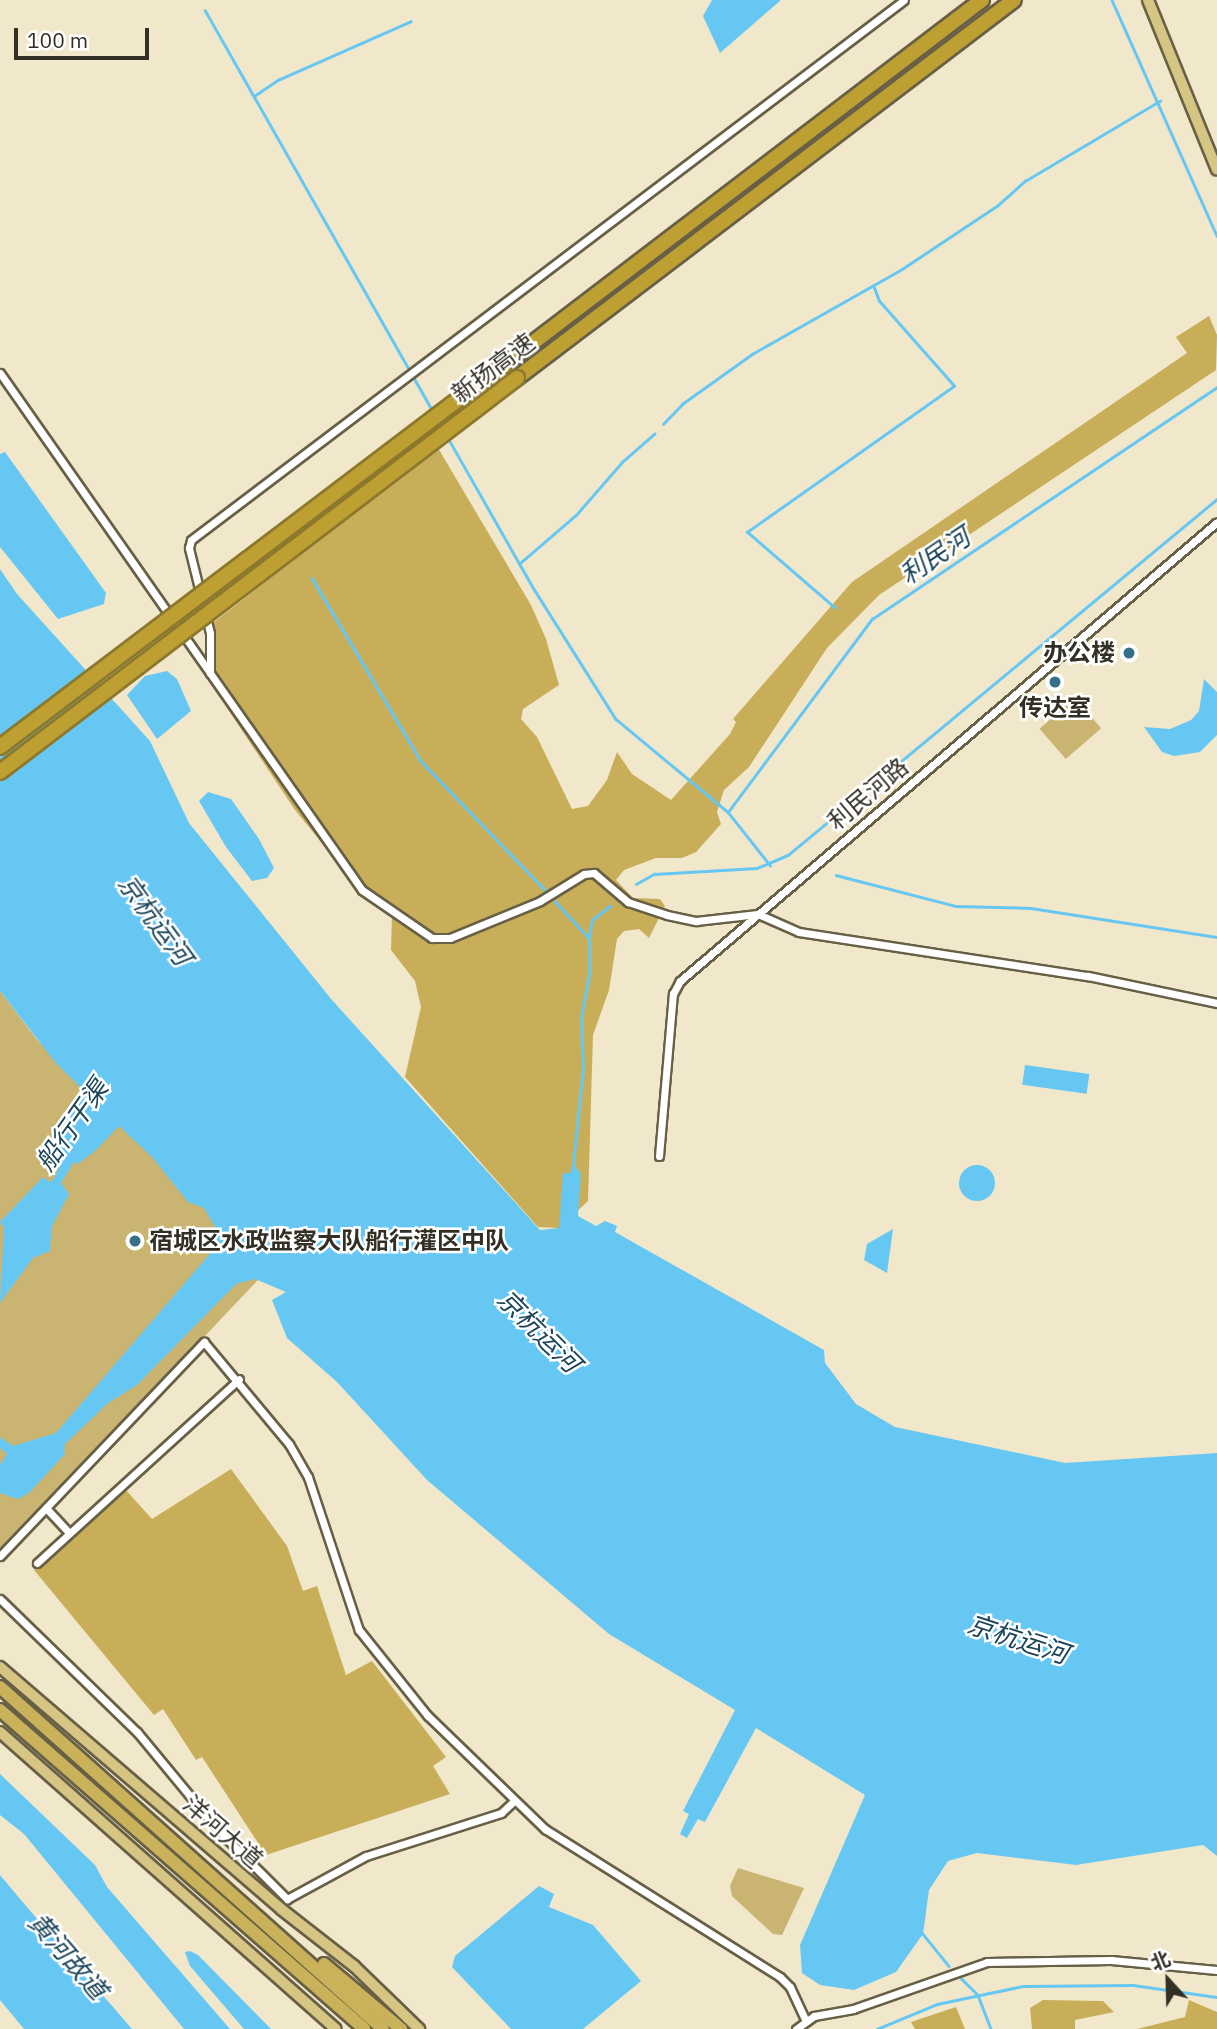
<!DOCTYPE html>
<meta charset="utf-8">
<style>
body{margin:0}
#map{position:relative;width:1217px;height:2029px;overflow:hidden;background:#f1e8cb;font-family:"IBM Plex Sans","Noto Sans SC",sans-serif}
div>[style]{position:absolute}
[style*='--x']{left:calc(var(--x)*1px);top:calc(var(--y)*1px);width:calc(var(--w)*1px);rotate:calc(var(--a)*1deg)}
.green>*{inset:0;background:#c9b571;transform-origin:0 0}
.forest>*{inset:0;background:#c8ae58}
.water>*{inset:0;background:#67c7f3;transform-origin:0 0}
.round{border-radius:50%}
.stream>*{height:2.5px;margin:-1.25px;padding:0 1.25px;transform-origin:1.25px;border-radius:1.25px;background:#67c7f3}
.roads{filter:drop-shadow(2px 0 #686046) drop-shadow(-2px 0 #686046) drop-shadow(0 2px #686046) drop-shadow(0 -2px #686046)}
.minor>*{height:7px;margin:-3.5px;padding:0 3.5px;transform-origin:3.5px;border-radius:3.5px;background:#fff}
.primary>*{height:10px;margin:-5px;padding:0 5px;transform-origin:5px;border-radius:5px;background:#d7c584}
.trunk>*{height:12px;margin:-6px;padding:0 6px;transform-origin:6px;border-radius:6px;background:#cab25b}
.motorway>*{height:14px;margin:-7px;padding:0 7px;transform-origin:7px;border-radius:7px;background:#bd9f32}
.bridges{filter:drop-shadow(2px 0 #8c782d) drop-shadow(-2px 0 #8c782d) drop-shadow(0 2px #8c782d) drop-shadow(0 -2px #8c782d)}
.motorway-bridge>*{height:14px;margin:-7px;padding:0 7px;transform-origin:7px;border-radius:7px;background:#bd9f32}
.dots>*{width:19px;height:19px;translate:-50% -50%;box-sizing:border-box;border:4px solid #fff;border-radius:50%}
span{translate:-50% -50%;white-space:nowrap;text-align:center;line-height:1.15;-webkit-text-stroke:5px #fff;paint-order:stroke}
.street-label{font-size:24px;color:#322f24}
.poi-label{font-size:24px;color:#322f24;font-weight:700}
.right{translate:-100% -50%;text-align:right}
.left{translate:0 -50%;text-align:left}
.water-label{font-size:26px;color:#1c4658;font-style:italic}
.north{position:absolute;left:1133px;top:1945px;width:70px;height:70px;-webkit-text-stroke:5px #fff;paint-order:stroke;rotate:338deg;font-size:19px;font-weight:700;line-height:28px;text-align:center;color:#322f24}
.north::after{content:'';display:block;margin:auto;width:24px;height:32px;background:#322f24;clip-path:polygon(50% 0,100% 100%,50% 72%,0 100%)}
.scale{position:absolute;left:14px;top:28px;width:135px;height:32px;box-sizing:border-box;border:4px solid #322f24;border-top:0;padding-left:9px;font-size:21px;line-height:24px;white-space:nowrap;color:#322f24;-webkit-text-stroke:5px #fff;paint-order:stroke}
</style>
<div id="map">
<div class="green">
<i style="left:1075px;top:698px;width:40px;height:47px;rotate:49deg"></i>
<i style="clip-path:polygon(0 991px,38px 1041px,271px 1266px,0 1553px)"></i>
<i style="clip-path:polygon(738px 1868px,804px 1888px,782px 1935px,773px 1934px,732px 1896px,730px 1886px)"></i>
</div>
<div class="forest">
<i style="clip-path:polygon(1209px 316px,1217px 335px,1216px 370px,879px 595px,827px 648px,749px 767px,724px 790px,717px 812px,721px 824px,696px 852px,682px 858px,656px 858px,624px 870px,616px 880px,633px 898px,660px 899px,665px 906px,649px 938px,639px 929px,624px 931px,617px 939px,609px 990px,593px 1035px,588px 1201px,559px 1228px,538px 1227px,405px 1077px,421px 1007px,415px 981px,391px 950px,392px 912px,339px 864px,295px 810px,205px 675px,205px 629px,438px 448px,531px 605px,546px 639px,559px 685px,523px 709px,521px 719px,537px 737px,572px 809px,588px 806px,607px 780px,617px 752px,632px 774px,671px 800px,730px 734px,736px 722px,733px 719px,852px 582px,1187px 353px,1176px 337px)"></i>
<i style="clip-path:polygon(231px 1469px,287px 1546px,303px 1591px,317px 1586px,346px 1675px,372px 1661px,446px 1757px,433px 1766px,450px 1794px,266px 1855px,202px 1757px,196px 1760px,163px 1709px,154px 1715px,34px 1570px,124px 1488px,152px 1519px)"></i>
<i style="clip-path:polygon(1043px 2000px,1103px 2001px,1114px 2012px,1075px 2020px,1075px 2029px,1032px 2029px,1030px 2008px)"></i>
<i style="clip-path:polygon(1189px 2000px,1217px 2012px,1217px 2029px,1137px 2029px,1185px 2017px)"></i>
<i style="clip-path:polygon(956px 2007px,965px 2029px,915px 2029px,911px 2022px)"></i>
</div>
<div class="water">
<i style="clip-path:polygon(712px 0,780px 0,780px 1px,720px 53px,703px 16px)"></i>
<i style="clip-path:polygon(5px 452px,106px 593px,104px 604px,58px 619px,0 547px,0 454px)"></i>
<i style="clip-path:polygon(0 569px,17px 594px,150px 741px,189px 823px,332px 1000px,540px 1230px,559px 1228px,563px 1173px,570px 1173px,573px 1163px,581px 1174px,578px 1216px,596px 1226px,605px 1221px,617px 1226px,615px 1232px,824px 1350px,825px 1363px,856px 1404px,895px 1427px,1065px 1463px,1217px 1453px,1217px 1856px,1203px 1845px,1076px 1865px,977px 1853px,948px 1861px,929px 1890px,923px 1934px,896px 1972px,854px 1990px,820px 1985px,802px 1973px,800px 1945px,865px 1795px,756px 1728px,705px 1822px,698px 1819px,687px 1838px,680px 1834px,689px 1814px,683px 1811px,735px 1710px,609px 1634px,427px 1480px,337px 1382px,287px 1338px,272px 1300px,286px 1292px,255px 1279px,236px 1284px,137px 1385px,108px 1403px,65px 1444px,64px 1455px,29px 1493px,18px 1499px,0 1493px,0 1465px,7px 1454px,0 1448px,0 1437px,13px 1446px,56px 1433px,214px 1249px,218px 1232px,204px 1208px,188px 1202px,152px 1157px,119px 1126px,95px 1151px,78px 1164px,74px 1162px,61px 1183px,69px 1194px,52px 1226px,50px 1251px,33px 1258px,0 1303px,4px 1228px,0 1222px,43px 1177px,49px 1182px,54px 1179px,64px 1156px,53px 1148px,82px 1089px,55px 1062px,0 991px)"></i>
<i style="clip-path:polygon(167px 671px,177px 679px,191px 711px,157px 739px,127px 695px,145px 676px)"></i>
<i style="clip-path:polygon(1204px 679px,1217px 692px,1217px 735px,1200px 752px,1174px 756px,1162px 752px,1144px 727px,1170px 729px,1191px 720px,1199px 711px)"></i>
<i style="clip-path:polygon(208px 792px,231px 799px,259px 839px,274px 868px,267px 878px,252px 881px,226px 847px,199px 801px)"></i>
<i style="left:1025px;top:1065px;width:65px;height:20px;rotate:8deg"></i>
<i class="round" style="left:959px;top:1165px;width:36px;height:36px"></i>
<i style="clip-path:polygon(893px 1229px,887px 1273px,864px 1260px,867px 1244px)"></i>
<i style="clip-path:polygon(0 1774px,95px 1865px,107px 1887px,230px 2029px,184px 2029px,24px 1834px,0 1815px)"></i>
<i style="clip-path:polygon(0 1875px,37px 1919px,132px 2029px,24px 2029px,0 2000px)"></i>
<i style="clip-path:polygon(539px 1886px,554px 1894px,549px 1907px,593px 1925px,641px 1981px,583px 2029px,511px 2029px,452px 1967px,455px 1956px)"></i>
<i style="clip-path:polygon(190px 1951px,198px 1955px,271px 2029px,244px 2029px,190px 1966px,185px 1952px)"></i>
</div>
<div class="stream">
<i style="--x:1112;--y:0;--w:258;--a:66"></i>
<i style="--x:205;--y:10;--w:462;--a:60.4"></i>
<i style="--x:254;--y:96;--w:29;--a:-34"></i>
<i style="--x:278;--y:80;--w:145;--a:-23.9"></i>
<i style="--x:663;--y:424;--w:28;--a:-46"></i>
<i style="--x:682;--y:404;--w:86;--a:-35.5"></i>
<i style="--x:752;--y:354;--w:172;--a:-29.5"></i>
<i style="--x:902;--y:269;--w:114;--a:-33.6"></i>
<i style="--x:997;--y:206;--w:38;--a:-42"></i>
<i style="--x:1025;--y:181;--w:157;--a:-30.7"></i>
<i style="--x:447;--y:436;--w:176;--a:60.4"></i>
<i style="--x:534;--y:589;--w:154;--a:57.8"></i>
<i style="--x:616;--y:719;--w:146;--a:39.7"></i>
<i style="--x:728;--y:812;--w:68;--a:51.6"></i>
<i style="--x:519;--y:564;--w:75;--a:-40.7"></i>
<i style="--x:576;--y:515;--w:70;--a:-49"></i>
<i style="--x:622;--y:462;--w:43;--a:-41.2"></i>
<i style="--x:312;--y:578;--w:213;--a:59.2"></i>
<i style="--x:421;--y:761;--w:178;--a:46.1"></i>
<i style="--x:835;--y:608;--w:116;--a:-139.2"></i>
<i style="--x:747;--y:532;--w:253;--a:-35.2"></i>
<i style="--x:954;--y:386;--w:113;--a:-131.4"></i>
<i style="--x:879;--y:301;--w:14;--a:-111"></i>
<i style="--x:728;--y:812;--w:241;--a:-53.3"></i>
<i style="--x:872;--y:619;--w:416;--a:-33.9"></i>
<i style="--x:836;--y:875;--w:124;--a:14.5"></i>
<i style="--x:956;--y:906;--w:75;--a:1.5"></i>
<i style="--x:1031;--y:908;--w:188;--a:8.9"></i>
<i style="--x:636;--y:884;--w:21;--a:-29"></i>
<i style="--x:654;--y:874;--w:103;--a:-3.3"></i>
<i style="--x:757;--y:868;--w:34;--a:-23"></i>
<i style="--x:788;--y:855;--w:557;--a:-39.69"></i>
<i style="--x:555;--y:901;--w:49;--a:47.5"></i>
<i style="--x:573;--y:1165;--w:98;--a:-84.1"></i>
<i style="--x:583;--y:1068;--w:50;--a:-92.3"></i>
<i style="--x:581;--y:1018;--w:44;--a:-79.5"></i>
<i style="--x:589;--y:975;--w:37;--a:-90"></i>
<i style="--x:589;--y:938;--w:18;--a:-81"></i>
<i style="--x:592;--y:920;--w:23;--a:-38"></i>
<i style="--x:923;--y:1934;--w:41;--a:50.9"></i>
<i style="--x:960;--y:1977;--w:25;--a:45"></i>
<i style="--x:978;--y:1995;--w:36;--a:69"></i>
<i style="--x:877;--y:2029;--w:65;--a:-22.6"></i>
<i style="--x:937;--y:2004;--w:88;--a:-11.8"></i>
<i style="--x:1023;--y:1986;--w:110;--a:-0.5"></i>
<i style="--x:1133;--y:1985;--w:85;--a:8.1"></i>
</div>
<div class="roads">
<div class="minor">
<i style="--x:0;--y:373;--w:631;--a:55"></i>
<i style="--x:362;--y:890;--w:85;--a:34.4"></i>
<i style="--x:432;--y:938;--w:18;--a:0"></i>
<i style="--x:450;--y:938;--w:97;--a:-22.3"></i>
<i style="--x:540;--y:901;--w:52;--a:-31.5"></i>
<i style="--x:584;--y:874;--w:10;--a:-6"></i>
<i style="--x:594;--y:873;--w:45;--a:40.5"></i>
<i style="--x:628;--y:902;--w:41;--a:18.4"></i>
<i style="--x:667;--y:915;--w:30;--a:12"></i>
<i style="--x:696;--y:921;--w:62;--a:-6.4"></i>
<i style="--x:758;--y:914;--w:45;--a:23.7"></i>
<i style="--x:799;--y:932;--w:292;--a:8.7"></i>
<i style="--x:1088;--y:976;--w:132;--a:11.8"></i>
<i style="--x:210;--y:673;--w:40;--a:-90"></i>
<i style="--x:210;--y:633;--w:88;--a:-103.9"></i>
<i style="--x:189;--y:548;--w:8;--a:-76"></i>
<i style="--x:191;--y:540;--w:894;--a:-37.14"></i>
<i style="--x:659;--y:1156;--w:163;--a:-85.1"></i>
<i style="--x:673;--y:994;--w:15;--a:-62"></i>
<i style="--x:680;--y:981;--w:706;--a:-40.52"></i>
<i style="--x:46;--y:1508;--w:34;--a:47"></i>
<i style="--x:0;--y:1556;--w:296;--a:-46.4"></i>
<i style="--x:204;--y:1342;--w:133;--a:50.2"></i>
<i style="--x:289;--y:1444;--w:38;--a:60"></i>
<i style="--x:308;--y:1477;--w:161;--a:71.6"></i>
<i style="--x:359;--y:1630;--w:110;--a:51.3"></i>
<i style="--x:428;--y:1716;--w:163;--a:44"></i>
<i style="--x:545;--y:1829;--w:278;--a:32.2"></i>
<i style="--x:780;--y:1977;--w:14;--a:45"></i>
<i style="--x:790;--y:1987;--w:38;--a:65"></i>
<i style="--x:37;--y:1563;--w:273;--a:-42.3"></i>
<i style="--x:0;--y:1599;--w:191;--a:44.2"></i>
<i style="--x:137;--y:1732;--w:127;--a:50.4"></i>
<i style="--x:218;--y:1830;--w:98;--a:45"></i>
<i style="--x:287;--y:1899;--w:90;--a:-28.6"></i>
<i style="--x:366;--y:1856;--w:142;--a:-17.7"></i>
<i style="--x:501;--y:1813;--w:18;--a:-43"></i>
<i style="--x:796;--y:2029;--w:22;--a:-36"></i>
<i style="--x:814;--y:2016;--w:40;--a:-10"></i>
<i style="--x:853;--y:2009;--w:142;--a:-19.3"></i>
<i style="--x:987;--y:1962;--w:124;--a:-0.9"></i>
<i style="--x:1111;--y:1960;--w:106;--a:5.4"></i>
</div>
<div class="primary">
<i style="--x:1148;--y:0;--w:183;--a:67.9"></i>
<i style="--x:0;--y:1667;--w:371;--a:40.7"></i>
<i style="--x:281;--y:1909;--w:93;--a:38"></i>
<i style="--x:354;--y:1966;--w:91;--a:44.1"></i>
<i style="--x:0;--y:1732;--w:448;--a:41.5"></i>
</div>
<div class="trunk">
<i style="--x:0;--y:1687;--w:513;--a:41.76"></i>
<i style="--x:0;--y:1710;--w:484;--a:41.2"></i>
<i style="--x:324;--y:1964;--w:101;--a:40.2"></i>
</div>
<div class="motorway">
<i style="--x:505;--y:364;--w:600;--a:-37.35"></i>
<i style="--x:517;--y:378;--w:624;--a:-37.26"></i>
</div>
</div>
<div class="bridges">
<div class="motorway-bridge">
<i style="--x:0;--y:747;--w:634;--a:-37.18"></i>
<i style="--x:0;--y:772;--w:650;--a:-37.31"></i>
</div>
</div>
<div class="dots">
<i style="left:1129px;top:653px;background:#366f88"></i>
<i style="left:1055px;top:682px;background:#366f88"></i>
<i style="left:135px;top:1241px;background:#366f88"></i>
</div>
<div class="street-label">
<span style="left:493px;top:368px;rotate:-37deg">新扬高速</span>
<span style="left:868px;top:794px;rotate:-40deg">利民河路</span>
<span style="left:223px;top:1832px;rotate:41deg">洋河大道</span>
</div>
<div class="poi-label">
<span class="right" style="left:1115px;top:653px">办公楼</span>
<span style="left:1055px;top:708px">传达室</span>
<span class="left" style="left:149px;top:1241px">宿城区水政监察大队船行灌区中队</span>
</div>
<div class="water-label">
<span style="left:935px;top:556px;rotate:-34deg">利民河</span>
<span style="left:155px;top:920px;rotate:54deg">京杭运河</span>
<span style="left:72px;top:1125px;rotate:-55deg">船行干渠</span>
<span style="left:539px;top:1331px;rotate:45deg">京杭运河</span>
<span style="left:1018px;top:1639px;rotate:18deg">京杭运河</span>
<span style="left:68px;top:1956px;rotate:49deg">黄河故道</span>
</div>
<div class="north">北</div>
<div class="scale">100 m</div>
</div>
